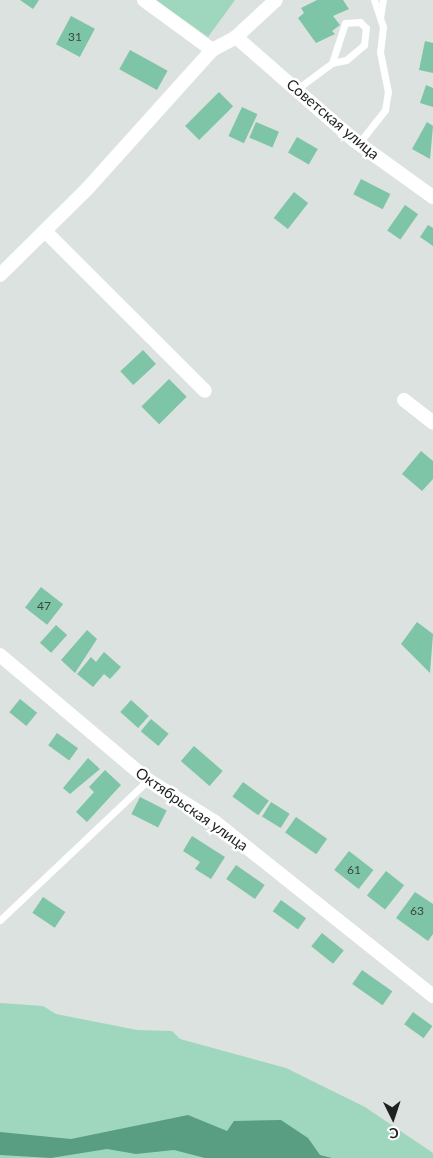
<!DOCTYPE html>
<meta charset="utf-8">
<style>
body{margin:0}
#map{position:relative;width:433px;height:1158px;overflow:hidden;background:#dce2df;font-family:Lato,sans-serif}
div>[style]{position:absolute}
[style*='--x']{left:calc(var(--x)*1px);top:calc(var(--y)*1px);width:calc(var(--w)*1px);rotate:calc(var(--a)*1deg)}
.green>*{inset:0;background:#9fd7be}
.water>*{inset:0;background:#599e82}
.building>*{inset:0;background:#7ec4a7;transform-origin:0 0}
.service>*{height:7px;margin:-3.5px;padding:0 3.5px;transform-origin:3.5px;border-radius:3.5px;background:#fff}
.minor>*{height:14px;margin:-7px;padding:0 7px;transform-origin:7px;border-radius:7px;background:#fff}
span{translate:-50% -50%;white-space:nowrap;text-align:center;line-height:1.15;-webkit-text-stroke:5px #fff;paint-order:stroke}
.number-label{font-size:12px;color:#374a42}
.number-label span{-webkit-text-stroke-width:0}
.street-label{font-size:15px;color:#1f2120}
.north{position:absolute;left:368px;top:1093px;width:50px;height:50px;-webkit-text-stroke:4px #fff;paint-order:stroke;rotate:176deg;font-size:14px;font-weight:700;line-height:20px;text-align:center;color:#1f2120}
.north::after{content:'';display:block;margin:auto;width:18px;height:22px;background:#1f2120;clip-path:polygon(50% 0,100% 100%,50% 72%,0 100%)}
</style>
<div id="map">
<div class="green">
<i style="clip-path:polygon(156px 0,235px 0,208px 37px)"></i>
<i style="clip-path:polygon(0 1003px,43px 1006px,56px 1014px,137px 1030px,172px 1031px,180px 1039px,286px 1068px,365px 1107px,433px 1153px,433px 1158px,0 1158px)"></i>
</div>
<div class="water">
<i style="clip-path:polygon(188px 1115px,227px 1131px,234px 1121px,281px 1120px,308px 1138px,320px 1155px,332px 1158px,205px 1158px,174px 1150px,136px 1154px,107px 1149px,51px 1158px,0 1155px,0 1132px,71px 1139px)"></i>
</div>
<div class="building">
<i style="clip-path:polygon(20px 0,39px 0,33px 9px)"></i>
<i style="clip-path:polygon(317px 0,343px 0,349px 9px,333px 16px,340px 25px,332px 31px,335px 34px,316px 43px,298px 18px,304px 13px,301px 8px)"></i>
<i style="left:71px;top:16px;width:27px;height:32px;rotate:28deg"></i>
<i style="clip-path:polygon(425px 41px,433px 43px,433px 73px,419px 70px)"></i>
<i style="left:130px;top:50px;width:43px;height:22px;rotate:29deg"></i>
<i style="clip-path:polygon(426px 85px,433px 88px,433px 107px,420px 103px)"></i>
<i style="left:219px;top:92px;width:20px;height:48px;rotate:45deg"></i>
<i style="left:242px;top:107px;width:17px;height:32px;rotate:25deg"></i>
<i style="left:256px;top:122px;width:25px;height:17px;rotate:23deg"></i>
<i style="clip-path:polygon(427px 122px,433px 126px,430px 159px,412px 149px)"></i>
<i style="left:297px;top:137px;width:24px;height:18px;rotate:30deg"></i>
<i style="left:361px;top:179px;width:33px;height:17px;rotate:27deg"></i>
<i style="left:294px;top:192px;width:18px;height:33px;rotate:38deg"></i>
<i style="left:405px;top:205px;width:16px;height:31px;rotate:35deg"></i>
<i style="clip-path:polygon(428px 225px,433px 228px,433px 246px,420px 237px)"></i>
<i style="left:143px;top:350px;width:19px;height:31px;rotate:47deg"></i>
<i style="left:169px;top:379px;width:25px;height:39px;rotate:45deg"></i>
<i style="clip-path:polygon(421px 451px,433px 461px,433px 479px,422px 491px,402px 474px)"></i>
<i style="left:41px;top:587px;width:28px;height:26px;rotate:38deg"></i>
<i style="clip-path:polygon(417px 622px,433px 634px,430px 673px,401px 644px)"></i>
<i style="left:56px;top:625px;width:15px;height:24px;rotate:42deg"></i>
<i style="clip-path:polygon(87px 630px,97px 639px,75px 673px,61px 660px)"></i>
<i style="clip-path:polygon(104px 652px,121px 667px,110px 679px,104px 674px,93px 687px,77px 674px,91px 657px,96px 662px)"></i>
<i style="left:20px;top:699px;width:22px;height:17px;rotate:39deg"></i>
<i style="left:131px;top:700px;width:24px;height:16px;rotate:42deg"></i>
<i style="left:151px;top:719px;width:23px;height:16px;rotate:40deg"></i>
<i style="left:57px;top:733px;width:26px;height:15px;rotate:36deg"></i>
<i style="left:194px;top:746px;width:38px;height:20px;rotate:41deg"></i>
<i style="clip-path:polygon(88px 758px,100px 769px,70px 794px,63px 788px)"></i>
<i style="clip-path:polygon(105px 770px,121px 785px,87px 822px,76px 812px,94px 792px,89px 787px)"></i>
<i style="left:243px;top:782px;width:32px;height:18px;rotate:36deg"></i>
<i style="left:140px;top:797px;width:30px;height:19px;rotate:27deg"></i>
<i style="left:271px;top:802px;width:22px;height:17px;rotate:32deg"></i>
<i style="left:296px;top:817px;width:38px;height:19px;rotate:35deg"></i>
<i style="clip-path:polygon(192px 836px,225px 857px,211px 879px,195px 869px,200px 862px,183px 851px)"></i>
<i style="left:349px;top:851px;width:31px;height:24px;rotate:38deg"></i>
<i style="left:236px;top:865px;width:35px;height:17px;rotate:35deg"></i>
<i style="left:386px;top:871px;width:23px;height:31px;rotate:38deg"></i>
<i style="clip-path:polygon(415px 892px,433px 904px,433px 934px,428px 941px,396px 918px)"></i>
<i style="left:43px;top:897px;width:27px;height:19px;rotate:34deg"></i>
<i style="left:281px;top:900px;width:31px;height:14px;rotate:36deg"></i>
<i style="left:322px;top:933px;width:28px;height:17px;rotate:39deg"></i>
<i style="left:362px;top:970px;width:37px;height:17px;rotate:35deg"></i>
<i style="left:413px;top:1012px;width:24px;height:15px;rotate:36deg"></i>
</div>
<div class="service">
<i style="--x:380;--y:18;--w:18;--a:-81"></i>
<i style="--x:297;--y:89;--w:44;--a:-36.6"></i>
<i style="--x:332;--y:63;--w:42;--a:-72"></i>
<i style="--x:345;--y:23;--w:15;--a:-4"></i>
<i style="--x:360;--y:22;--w:8;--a:45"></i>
<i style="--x:366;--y:28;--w:17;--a:97"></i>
<i style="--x:364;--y:45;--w:23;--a:140"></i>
<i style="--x:346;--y:60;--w:14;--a:168"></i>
<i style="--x:359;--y:143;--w:42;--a:-51.8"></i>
<i style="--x:385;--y:110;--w:18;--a:-81"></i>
<i style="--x:388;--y:92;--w:41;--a:-101.3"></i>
<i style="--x:380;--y:52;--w:25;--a:-83"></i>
<i style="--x:383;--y:27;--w:28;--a:-108"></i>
<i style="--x:0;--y:920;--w:204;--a:-43.4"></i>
</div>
<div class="minor">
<i style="--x:144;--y:0;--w:84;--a:36.3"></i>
<i style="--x:236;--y:37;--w:158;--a:41.2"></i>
<i style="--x:355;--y:141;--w:96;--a:35.7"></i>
<i style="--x:45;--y:231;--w:226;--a:45"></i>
<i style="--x:0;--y:275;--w:122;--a:-44.7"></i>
<i style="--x:87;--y:189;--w:187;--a:-48"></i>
<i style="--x:212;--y:50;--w:27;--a:-28"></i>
<i style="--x:236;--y:37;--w:54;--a:-42.8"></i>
<i style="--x:404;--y:400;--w:37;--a:38"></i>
<i style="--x:0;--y:655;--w:194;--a:40.2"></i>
<i style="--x:148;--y:780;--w:79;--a:32.1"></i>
<i style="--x:215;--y:822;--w:279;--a:38.6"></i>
</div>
<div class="number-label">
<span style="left:75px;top:37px">31</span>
<span style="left:44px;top:606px">47</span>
<span style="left:354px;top:870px">61</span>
<span style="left:417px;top:911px">63</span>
</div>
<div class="street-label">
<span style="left:333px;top:119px;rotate:40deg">Советская улица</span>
<span style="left:192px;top:809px;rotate:35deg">Октябрьская улица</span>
</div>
<div class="north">С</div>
</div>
